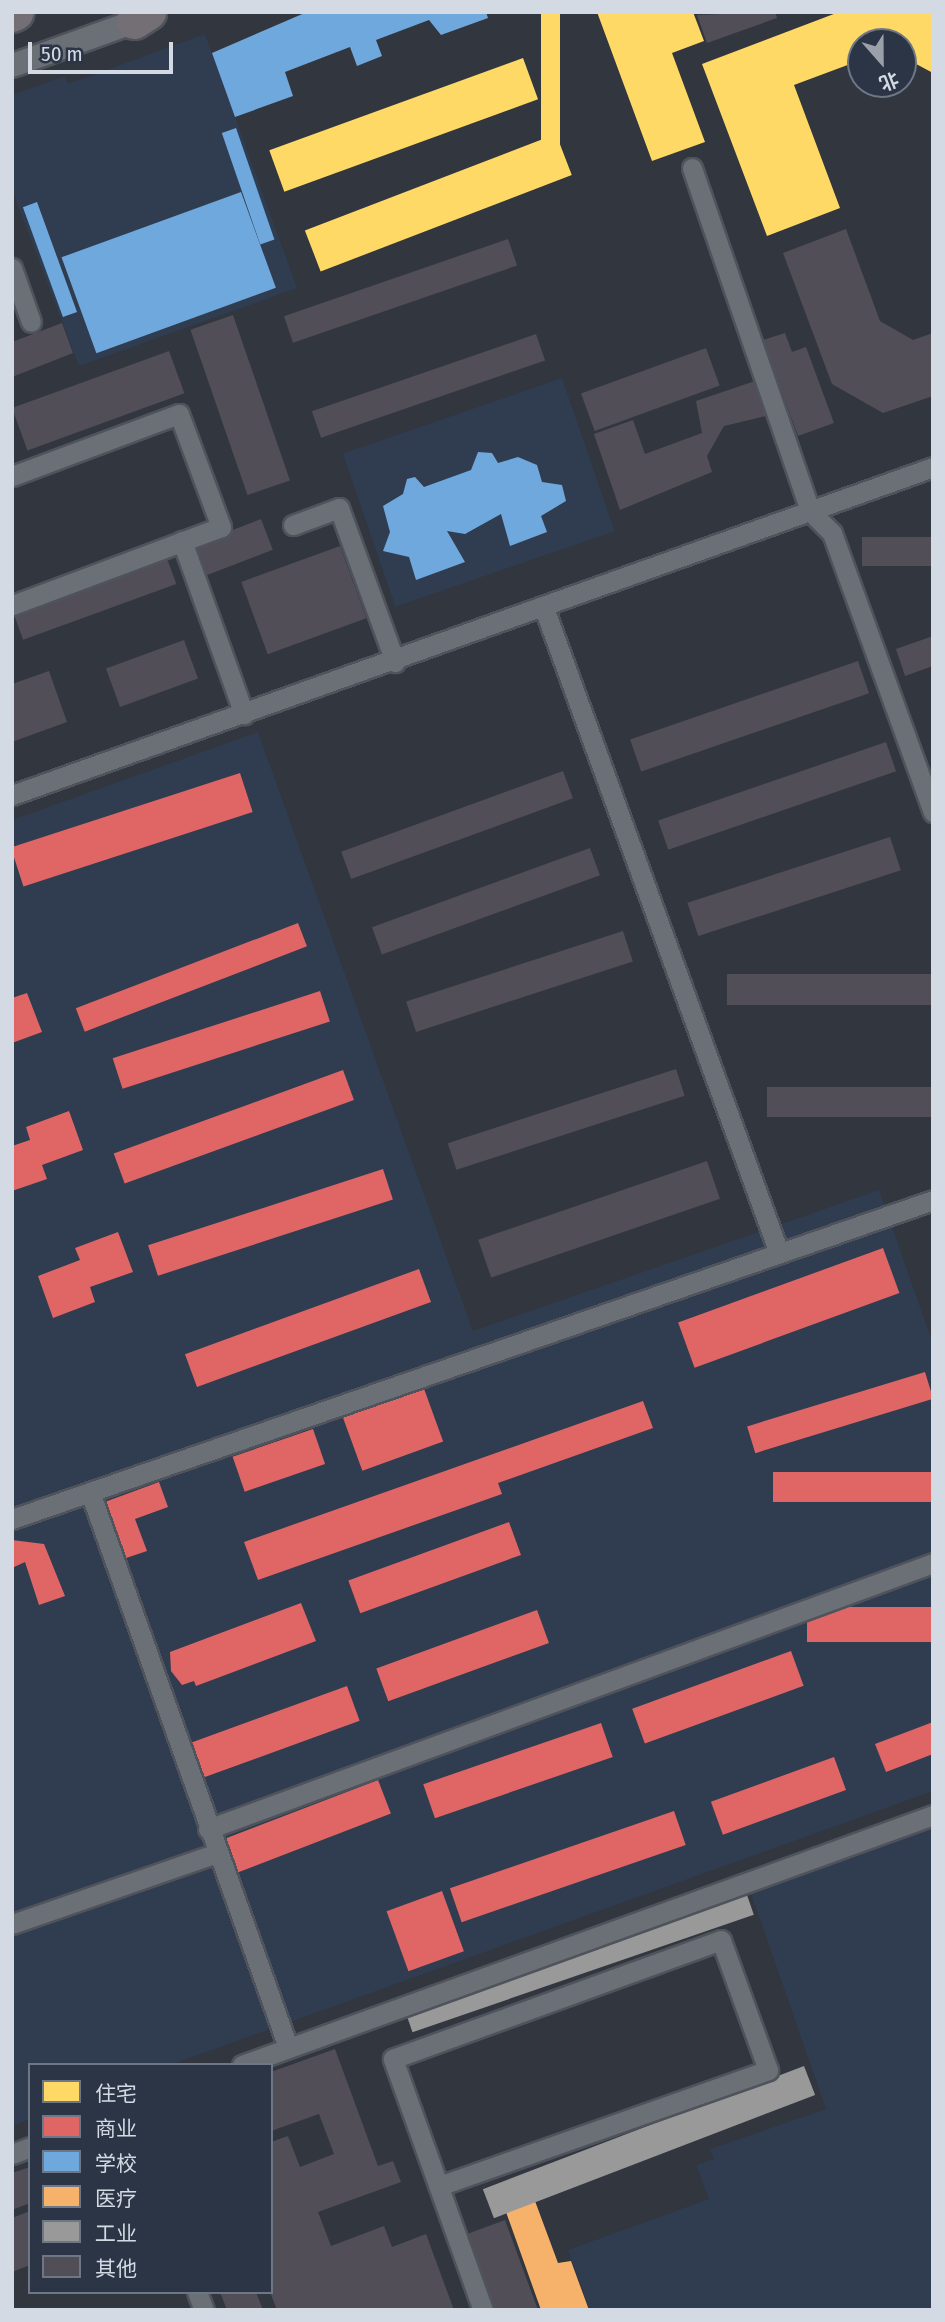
<!DOCTYPE html>
<meta charset="utf-8">
<style>
body{margin:0}
#map{position:relative;width:945px;height:2322px;overflow:hidden;background:#31363f;font-family:"Fira Sans Condensed","Noto Sans SC",sans-serif}
div>[style]{position:absolute}
[style*='--x']{left:calc(var(--x)*1px);top:calc(var(--y)*1px);width:calc(var(--w)*1px);rotate:calc(var(--a)*1deg)}
.built>*{inset:0;background:#303c50;transform-origin:0 0}
.homes>*{inset:0;background:#ffd966;transform-origin:0 0}
.shops>*{inset:0;background:#e06666;transform-origin:0 0}
.schools>*{inset:0;background:#6fa8dc;transform-origin:0 0}
.health>*{inset:0;background:#f6b26b}
.industry>*{inset:0;background:#999;transform-origin:0 0}
.building>*{inset:0;background:#524e57;transform-origin:0 0}
.roads{filter:drop-shadow(2px 0 #4f535b) drop-shadow(-2px 0 #4f535b) drop-shadow(0 2px #4f535b) drop-shadow(0 -2px #4f535b)}
.minor>*{height:19px;margin:-9.5px;padding:0 9.5px;transform-origin:9.5px;border-radius:9.5px;background:#6b6f76}
.tertiary>*{height:23px;margin:-11.5px;padding:0 11.5px;transform-origin:11.5px;border-radius:11.5px;background:#6b6f76}
.motorway>*{height:35px;margin:-17.5px;padding:0 17.5px;transform-origin:17.5px;border-radius:17.5px;background:#746e75}
span{translate:-50% -50%;white-space:nowrap;text-align:center;line-height:1.15;-webkit-text-stroke:7px #2b3545;paint-order:stroke}
.frame{position:absolute;inset:0;border:14px solid #d3dae4;pointer-events:none}
.legend{position:absolute;left:28px;top:2063px;width:245px;height:231px;box-sizing:border-box;background:#2b3545;border:2px solid #6e7785;margin:0;padding:9px 12px;list-style:none;font-size:21px;color:#d3dae4}
.legend li{display:flex;align-items:center;gap:14px;height:35px}
.legend b{width:35px;border:2px solid #6e7785}
.north{position:absolute;left:847px;top:28px;width:70px;height:70px;box-sizing:border-box;background:#2b3545;border:2px solid #6e7785;border-radius:50%;rotate:159deg;font-size:19px;font-weight:700;line-height:28px;text-align:center;color:#d3dae4}
.north::after{content:'';display:block;margin:auto;width:24px;height:32px;background:#9aa1aa;clip-path:polygon(50% 0,100% 100%,50% 72%,0 100%)}
.scale{position:absolute;left:28px;top:42px;width:145px;height:32px;box-sizing:border-box;border:4px solid #d3dae4;border-top:0;padding-left:9px;font-size:21px;line-height:24px;white-space:nowrap;color:#d3dae4;-webkit-text-stroke:5px #2b3545;paint-order:stroke}
</style>
<div id="map">
<div class="built">
<i style="clip-path:polygon(205px 34px,297px 288px,79px 366px,12px 190px,12px 95px,65px 76px,68px 84px)"></i>
<i style="left:562px;top:378px;width:162px;height:232px;rotate:71deg"></i>
<i style="clip-path:polygon(258px 732px,473px 1331px,879px 1190px,933px 1344px,933px 1791px,170px 2065px,30px 2065px,30px 2119px,12px 2126px,12px 820px)"></i>
<i style="clip-path:polygon(933px 1827px,933px 2310px,590px 2310px,568px 2250px,709px 2199px,696px 2165px,714px 2159px,710px 2149px,826px 2109px,749px 1888px)"></i>
</div>
<div class="homes">
<i style="left:541px;top:12px;width:19px;height:165px"></i>
<i style="clip-path:polygon(597px 12px,693px 12px,704px 41px,672px 53px,705px 142px,652px 161px)"></i>
<i style="clip-path:polygon(839px 12px,933px 12px,933px 73px,903px 57px,903px 42px,861px 42px,861px 60px,794px 85px,840px 208px,767px 236px,702px 64px)"></i>
<i style="left:523px;top:58px;width:44px;height:270px;rotate:70deg"></i>
<i style="left:556px;top:134px;width:44px;height:269px;rotate:69deg"></i>
</div>
<div class="shops">
<i style="left:240px;top:773px;width:41px;height:241px;rotate:72deg"></i>
<i style="left:298px;top:923px;width:25px;height:238px;rotate:69deg"></i>
<i style="left:320px;top:991px;width:32px;height:218px;rotate:72deg"></i>
<i style="clip-path:polygon(27px 993px,42px 1032px,12px 1043px,12px 998px)"></i>
<i style="left:343px;top:1070px;width:32px;height:244px;rotate:70deg"></i>
<i style="clip-path:polygon(69px 1111px,83px 1150px,42px 1165px,47px 1179px,12px 1191px,12px 1146px,30px 1140px,26px 1127px)"></i>
<i style="left:383px;top:1169px;width:32px;height:247px;rotate:72deg"></i>
<i style="clip-path:polygon(118px 1232px,133px 1272px,90px 1287px,95px 1302px,53px 1318px,38px 1276px,80px 1260px,75px 1248px)"></i>
<i style="left:883px;top:1248px;width:48px;height:218px;rotate:70deg"></i>
<i style="left:419px;top:1269px;width:35px;height:249px;rotate:70deg"></i>
<i style="left:925px;top:1372px;width:28px;height:186px;rotate:73deg"></i>
<i style="left:423px;top:1386px;width:59px;height:86px;rotate:70deg"></i>
<i style="clip-path:polygon(643px 1401px,653px 1428px,498px 1483px,502px 1494px,258px 1580px,244px 1542px)"></i>
<i style="left:313px;top:1429px;width:37px;height:85px;rotate:71deg"></i>
<i style="left:933px;top:1472px;width:30px;height:160px;rotate:90deg"></i>
<i style="clip-path:polygon(159px 1482px,168px 1507px,135px 1519px,147px 1551px,123px 1559px,102px 1503px)"></i>
<i style="left:509px;top:1522px;width:35px;height:171px;rotate:70deg"></i>
<i style="clip-path:polygon(12px 1540px,44px 1544px,65px 1596px,39px 1605px,25px 1562px,12px 1568px)"></i>
<i style="clip-path:polygon(301px 1603px,316px 1641px,196px 1686px,194px 1681px,182px 1685px,171px 1671px,170px 1652px)"></i>
<i style="left:933px;top:1607px;width:35px;height:126px;rotate:90deg"></i>
<i style="left:537px;top:1610px;width:35px;height:171px;rotate:70deg"></i>
<i style="left:791px;top:1651px;width:37px;height:169px;rotate:70deg"></i>
<i style="left:347px;top:1686px;width:37px;height:169px;rotate:70deg"></i>
<i style="clip-path:polygon(933px 1722px,933px 1754px,886px 1772px,875px 1744px)"></i>
<i style="left:601px;top:1723px;width:36px;height:188px;rotate:71deg"></i>
<i style="left:834px;top:1757px;width:35px;height:131px;rotate:70deg"></i>
<i style="left:378px;top:1780px;width:36px;height:169px;rotate:69deg"></i>
<i style="left:674px;top:1811px;width:36px;height:237px;rotate:71deg"></i>
<i style="left:442px;top:1891px;width:64px;height:59px;rotate:70deg"></i>
</div>
<div class="schools">
<i style="clip-path:polygon(307px 12px,486px 12px,488px 18px,441px 35px,429px 20px,376px 40px,382px 56px,357px 66px,350px 47px,285px 72px,293px 96px,235px 117px,212px 53px)"></i>
<i style="left:236px;top:128px;width:118px;height:15px;rotate:71deg"></i>
<i style="left:241px;top:192px;width:102px;height:191px;rotate:70deg"></i>
<i style="left:37px;top:202px;width:117px;height:15px;rotate:70deg"></i>
<i style="clip-path:polygon(478px 452px,492px 453px,498px 463px,518px 457px,537px 465px,542px 482px,562px 485px,566px 501px,541px 516px,547px 532px,510px 546px,501px 514px,465px 534px,447px 531px,465px 562px,416px 580px,409px 557px,383px 551px,390px 532px,383px 506px,403px 494px,407px 479px,415px 477px,424px 487px,471px 470px)"></i>
</div>
<div class="health">
<i style="clip-path:polygon(535px 2201px,558px 2263px,571px 2261px,589px 2310px,541px 2310px,506px 2212px)"></i>
</div>
<div class="industry">
<i style="left:746px;top:1892px;width:24px;height:361px;rotate:71deg"></i>
<i style="left:804px;top:2066px;width:31px;height:344px;rotate:69deg"></i>
</div>
<div class="building">
<i style="clip-path:polygon(775px 12px,777px 18px,707px 43px,697px 15px)"></i>
<i style="clip-path:polygon(846px 229px,880px 321px,913px 340px,933px 333px,933px 396px,883px 413px,832px 384px,783px 253px)"></i>
<i style="left:508px;top:239px;width:28px;height:237px;rotate:71deg"></i>
<i style="left:233px;top:315px;width:175px;height:45px;rotate:71deg"></i>
<i style="clip-path:polygon(62px 323px,73px 353px,12px 377px,12px 342px)"></i>
<i style="clip-path:polygon(785px 333px,792px 352px,806px 347px,834px 423px,798px 436px,763px 340px)"></i>
<i style="left:536px;top:334px;width:28px;height:237px;rotate:71deg"></i>
<i style="left:706px;top:348px;width:40px;height:133px;rotate:70deg"></i>
<i style="left:169px;top:351px;width:45px;height:167px;rotate:70deg"></i>
<i style="clip-path:polygon(758px 380px,770px 415px,724px 426px,707px 456px,712px 472px,620px 510px,594px 434px,633px 420px,645px 454px,702px 433px,696px 401px)"></i>
<i style="left:261px;top:519px;width:33px;height:75px;rotate:69deg"></i>
<i style="left:933px;top:537px;width:29px;height:71px;rotate:90deg"></i>
<i style="left:340px;top:546px;width:77px;height:105px;rotate:70deg"></i>
<i style="left:165px;top:553px;width:33px;height:163px;rotate:70deg"></i>
<i style="clip-path:polygon(933px 636px,933px 666px,905px 676px,896px 649px)"></i>
<i style="left:184px;top:640px;width:41px;height:83px;rotate:70deg"></i>
<i style="left:858px;top:661px;width:34px;height:241px;rotate:71deg"></i>
<i style="clip-path:polygon(49px 671px,67px 722px,12px 742px,12px 684px)"></i>
<i style="left:886px;top:742px;width:31px;height:241px;rotate:71deg"></i>
<i style="left:563px;top:771px;width:29px;height:236px;rotate:70deg"></i>
<i style="left:890px;top:837px;width:35px;height:213px;rotate:72deg"></i>
<i style="left:590px;top:848px;width:29px;height:232px;rotate:70deg"></i>
<i style="left:623px;top:931px;width:32px;height:228px;rotate:72deg"></i>
<i style="left:933px;top:974px;width:31px;height:206px;rotate:90deg"></i>
<i style="left:676px;top:1069px;width:28px;height:240px;rotate:72deg"></i>
<i style="left:933px;top:1087px;width:30px;height:166px;rotate:90deg"></i>
<i style="left:707px;top:1161px;width:40px;height:242px;rotate:71deg"></i>
<i style="clip-path:polygon(335px 2049px,378px 2166px,393px 2161px,401px 2182px,318px 2212px,331px 2246px,384px 2226px,392px 2247px,426px 2234px,454px 2310px,277px 2310px,270px 2292px,271px 2142px,288px 2136px,300px 2167px,334px 2154px,319px 2114px,271px 2131px,271px 2072px)"></i>
<i style="clip-path:polygon(30px 2167px,30px 2203px,12px 2210px,12px 2173px)"></i>
<i style="clip-path:polygon(30px 2211px,30px 2265px,12px 2272px,12px 2218px)"></i>
<i style="clip-path:polygon(505px 2220px,538px 2310px,494px 2310px,467px 2234px)"></i>
<i style="clip-path:polygon(220px 2292px,256px 2292px,263px 2310px,227px 2310px)"></i>
</div>
<div class="roads">
<div class="minor">
<i style="--x:692;--y:168;--w:363;--a:71"></i>
<i style="--x:810;--y:511;--w:31;--a:45"></i>
<i style="--x:832;--y:533;--w:297;--a:70.1"></i>
<i style="--x:12;--y:268;--w:57;--a:70.6"></i>
<i style="--x:12;--y:476;--w:178;--a:-20.4"></i>
<i style="--x:179;--y:414;--w:121;--a:69.6"></i>
<i style="--x:221;--y:527;--w:223;--a:159.5"></i>
<i style="--x:293;--y:525;--w:49;--a:-20.3"></i>
<i style="--x:339;--y:508;--w:164;--a:70"></i>
<i style="--x:182;--y:541;--w:184;--a:70.3"></i>
<i style="--x:544;--y:608;--w:686;--a:69.98"></i>
<i style="--x:12;--y:795;--w:978;--a:-19.6"></i>
<i style="--x:90;--y:1492;--w:589;--a:70.37"></i>
<i style="--x:12;--y:1519;--w:975;--a:-19.1"></i>
<i style="--x:208;--y:1829;--w:772;--a:-20.15"></i>
<i style="--x:12;--y:1924;--w:217;--a:-19.1"></i>
<i style="--x:242;--y:2065;--w:735;--a:-19.89"></i>
<i style="--x:12;--y:2154;--w:19;--a:-21"></i>
<i style="--x:439;--y:2186;--w:349;--a:-19.4"></i>
<i style="--x:768;--y:2070;--w:138;--a:-109.9"></i>
<i style="--x:721;--y:1940;--w:349;--a:160.1"></i>
<i style="--x:393;--y:2059;--w:267;--a:70.3"></i>
<i style="--x:197;--y:2292;--w:19;--a:69"></i>
</div>
<div class="tertiary">
<i style="--x:12;--y:65;--w:145;--a:-19.8"></i>
</div>
<div class="motorway">
<i style="--x:12;--y:14;--w:4;--a:-27"></i>
<i style="--x:134;--y:21;--w:17;--a:-33"></i>
</div>
</div>
<div class="frame"></div>
<ul class="legend">
<li><b style="height:19px;background:#ffd966"></b>住宅</li>
<li><b style="height:19px;background:#e06666"></b>商业</li>
<li><b style="height:19px;background:#6fa8dc"></b>学校</li>
<li><b style="height:19px;background:#f6b26b"></b>医疗</li>
<li><b style="height:19px;background:#999"></b>工业</li>
<li><b style="height:19px;background:#524e57"></b>其他</li>
</ul>
<div class="north">北</div>
<div class="scale">50 m</div>
</div>
